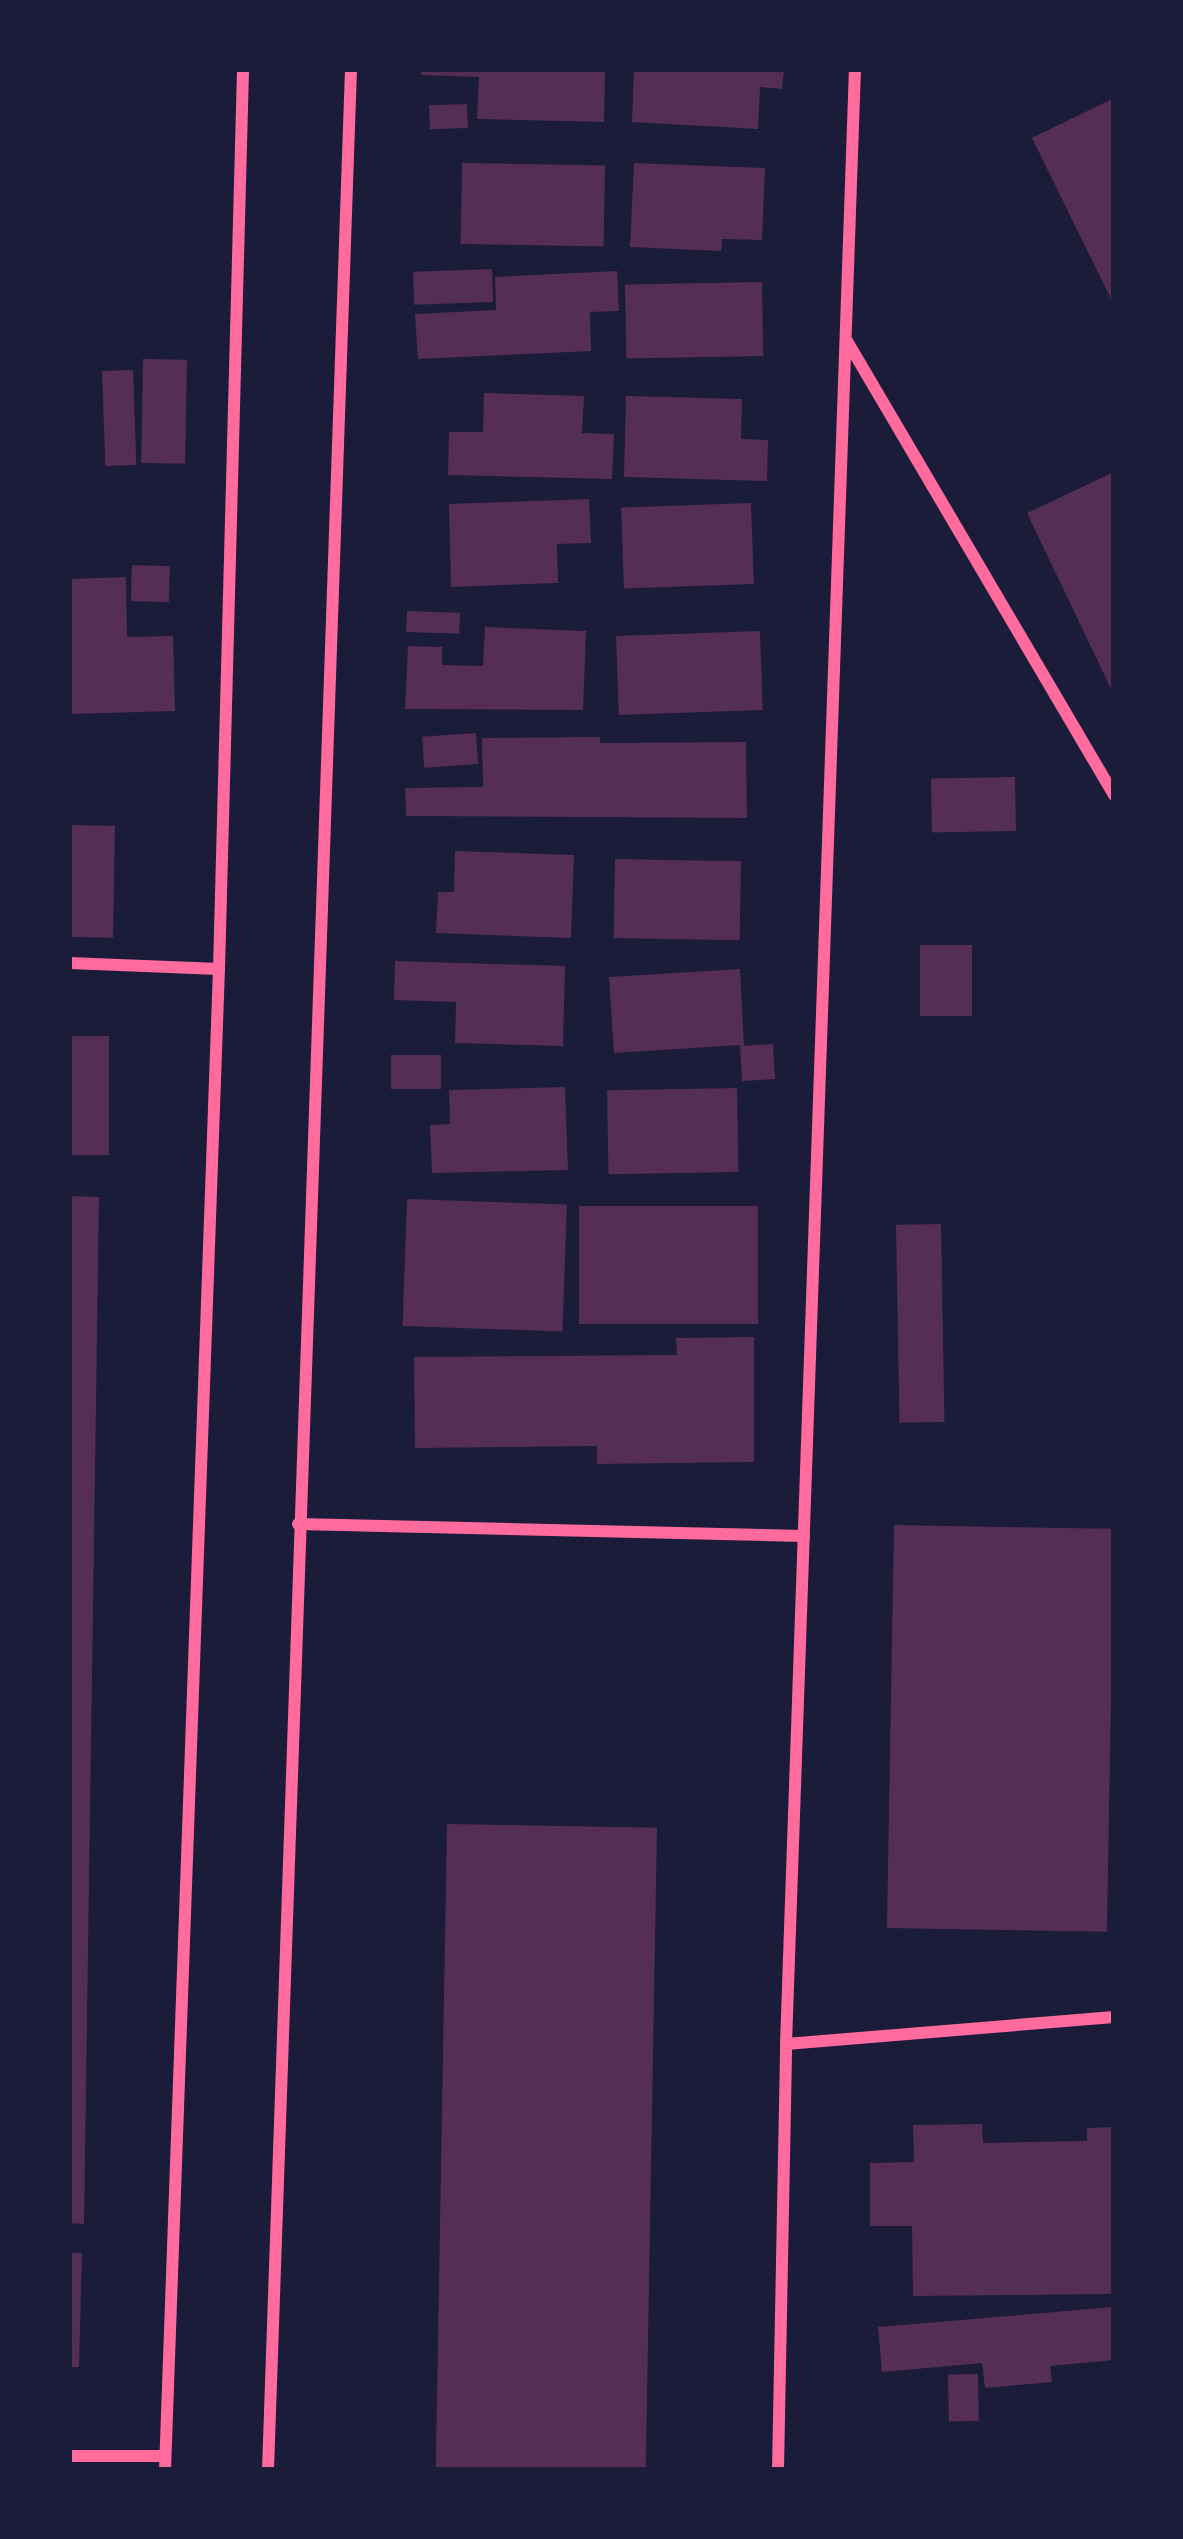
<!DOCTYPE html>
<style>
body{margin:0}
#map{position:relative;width:1183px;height:2539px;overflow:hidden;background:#1b1b3a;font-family:Ubuntu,sans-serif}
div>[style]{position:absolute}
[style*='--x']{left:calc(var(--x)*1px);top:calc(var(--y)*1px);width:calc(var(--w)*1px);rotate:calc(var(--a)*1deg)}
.building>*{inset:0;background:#542f53;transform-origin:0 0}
.minor>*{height:12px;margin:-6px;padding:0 6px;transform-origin:6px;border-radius:6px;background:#ff6b9d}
span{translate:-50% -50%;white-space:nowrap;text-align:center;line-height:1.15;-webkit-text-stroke:10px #1b1b3a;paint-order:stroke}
.frame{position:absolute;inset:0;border:72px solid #1b1b3a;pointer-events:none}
</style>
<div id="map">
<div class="building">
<i style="clip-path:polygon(422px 69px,605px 69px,604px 122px,477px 119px,479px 77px,421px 75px)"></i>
<i style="clip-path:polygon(634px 69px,784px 69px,782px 89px,760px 87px,758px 129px,632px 122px)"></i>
<i style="clip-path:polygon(1114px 98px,1114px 305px,1032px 138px)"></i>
<i style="left:467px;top:104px;width:24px;height:38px;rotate:88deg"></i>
<i style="left:462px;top:163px;width:143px;height:81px;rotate:1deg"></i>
<i style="clip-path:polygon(634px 163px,765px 168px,762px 240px,722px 239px,721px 251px,630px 247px)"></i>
<i style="left:492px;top:269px;width:33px;height:79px;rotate:88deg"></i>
<i style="clip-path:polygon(617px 271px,619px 311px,590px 312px,591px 351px,418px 359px,415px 314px,496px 310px,495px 277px)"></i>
<i style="left:762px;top:282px;width:74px;height:137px;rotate:89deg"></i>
<i style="left:143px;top:359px;width:44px;height:104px;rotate:1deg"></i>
<i style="left:133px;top:370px;width:95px;height:31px;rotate:88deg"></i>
<i style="clip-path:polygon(484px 393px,584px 396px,582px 433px,614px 434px,612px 479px,448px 475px,449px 432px,483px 432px)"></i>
<i style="clip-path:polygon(626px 396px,742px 399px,741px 439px,768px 440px,767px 481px,624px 477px)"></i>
<i style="clip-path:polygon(1114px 472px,1114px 695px,1027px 513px)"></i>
<i style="clip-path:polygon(589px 499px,591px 543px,557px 544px,558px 583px,451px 587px,449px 504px)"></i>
<i style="left:751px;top:503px;width:81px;height:130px;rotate:88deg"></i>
<i style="left:132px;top:565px;width:38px;height:36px;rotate:2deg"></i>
<i style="clip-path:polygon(126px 577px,127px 637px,173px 636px,175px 711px,69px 714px,69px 579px)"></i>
<i style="left:407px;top:611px;width:53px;height:21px;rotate:2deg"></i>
<i style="clip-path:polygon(485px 627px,586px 631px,583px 710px,405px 709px,408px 646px,442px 647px,442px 665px,483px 666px)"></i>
<i style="left:760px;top:631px;width:79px;height:144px;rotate:88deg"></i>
<i style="left:476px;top:733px;width:31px;height:54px;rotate:86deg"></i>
<i style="clip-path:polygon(600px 737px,600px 743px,746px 742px,747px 818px,406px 816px,405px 788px,483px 787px,482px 738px)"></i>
<i style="left:1015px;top:777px;width:54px;height:84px;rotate:89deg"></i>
<i style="left:69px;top:825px;width:46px;height:112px;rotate:1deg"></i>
<i style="clip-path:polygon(455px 851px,574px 855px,571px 938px,436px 933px,438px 892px,454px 892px)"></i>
<i style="left:615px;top:859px;width:126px;height:79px;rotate:1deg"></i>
<i style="left:920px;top:945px;width:52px;height:71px"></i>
<i style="clip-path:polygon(395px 961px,565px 966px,563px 1046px,455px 1043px,456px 1002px,394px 1000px)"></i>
<i style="clip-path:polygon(740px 969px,744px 1046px,773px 1044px,775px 1079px,742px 1081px,740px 1045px,614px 1053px,609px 977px)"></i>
<i style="left:69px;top:1036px;width:40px;height:119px"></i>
<i style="left:441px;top:1055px;width:34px;height:50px;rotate:90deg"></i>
<i style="clip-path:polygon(565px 1087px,568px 1170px,432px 1173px,430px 1125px,450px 1124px,449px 1090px)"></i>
<i style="left:737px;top:1088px;width:84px;height:130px;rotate:89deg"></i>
<i style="clip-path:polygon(69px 1196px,99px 1197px,84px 2224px,69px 2223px)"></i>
<i style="left:407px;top:1199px;width:160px;height:127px;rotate:2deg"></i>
<i style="left:758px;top:1206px;width:118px;height:179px;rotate:90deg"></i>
<i style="left:941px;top:1224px;width:198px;height:45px;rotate:89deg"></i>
<i style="clip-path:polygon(754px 1337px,754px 1462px,597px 1464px,597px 1446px,415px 1448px,414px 1357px,677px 1355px,676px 1338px)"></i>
<i style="left:894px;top:1525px;width:220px;height:403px;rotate:1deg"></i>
<i style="left:447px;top:1824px;width:210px;height:646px;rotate:1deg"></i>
<i style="clip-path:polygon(982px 2124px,983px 2143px,1087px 2141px,1087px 2128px,1114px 2127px,1114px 2294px,913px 2296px,912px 2226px,870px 2226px,870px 2163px,914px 2162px,913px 2125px)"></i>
<i style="clip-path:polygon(69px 2253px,82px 2253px,79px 2367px,69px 2367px)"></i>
<i style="clip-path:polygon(1114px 2307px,1114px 2360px,1050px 2366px,1052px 2382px,985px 2388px,982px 2363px,882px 2372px,878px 2327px)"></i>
<i style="left:978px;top:2374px;width:47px;height:30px;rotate:89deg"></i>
</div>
<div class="minor">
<i style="--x:847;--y:341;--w:527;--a:59.54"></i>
<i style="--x:69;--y:963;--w:150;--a:2.3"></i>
<i style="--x:298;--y:1524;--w:506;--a:1.36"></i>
<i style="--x:786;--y:2044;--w:329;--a:-4.7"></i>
<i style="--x:69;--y:2456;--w:96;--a:0"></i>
<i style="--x:165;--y:2470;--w:1502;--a:-87.94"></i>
<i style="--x:219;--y:969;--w:900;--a:-88.47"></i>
<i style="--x:268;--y:2470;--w:2402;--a:-88.02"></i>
<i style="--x:778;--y:2470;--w:426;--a:-88.9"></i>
<i style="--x:786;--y:2044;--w:1976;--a:-88"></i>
</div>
<div class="frame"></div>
</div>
